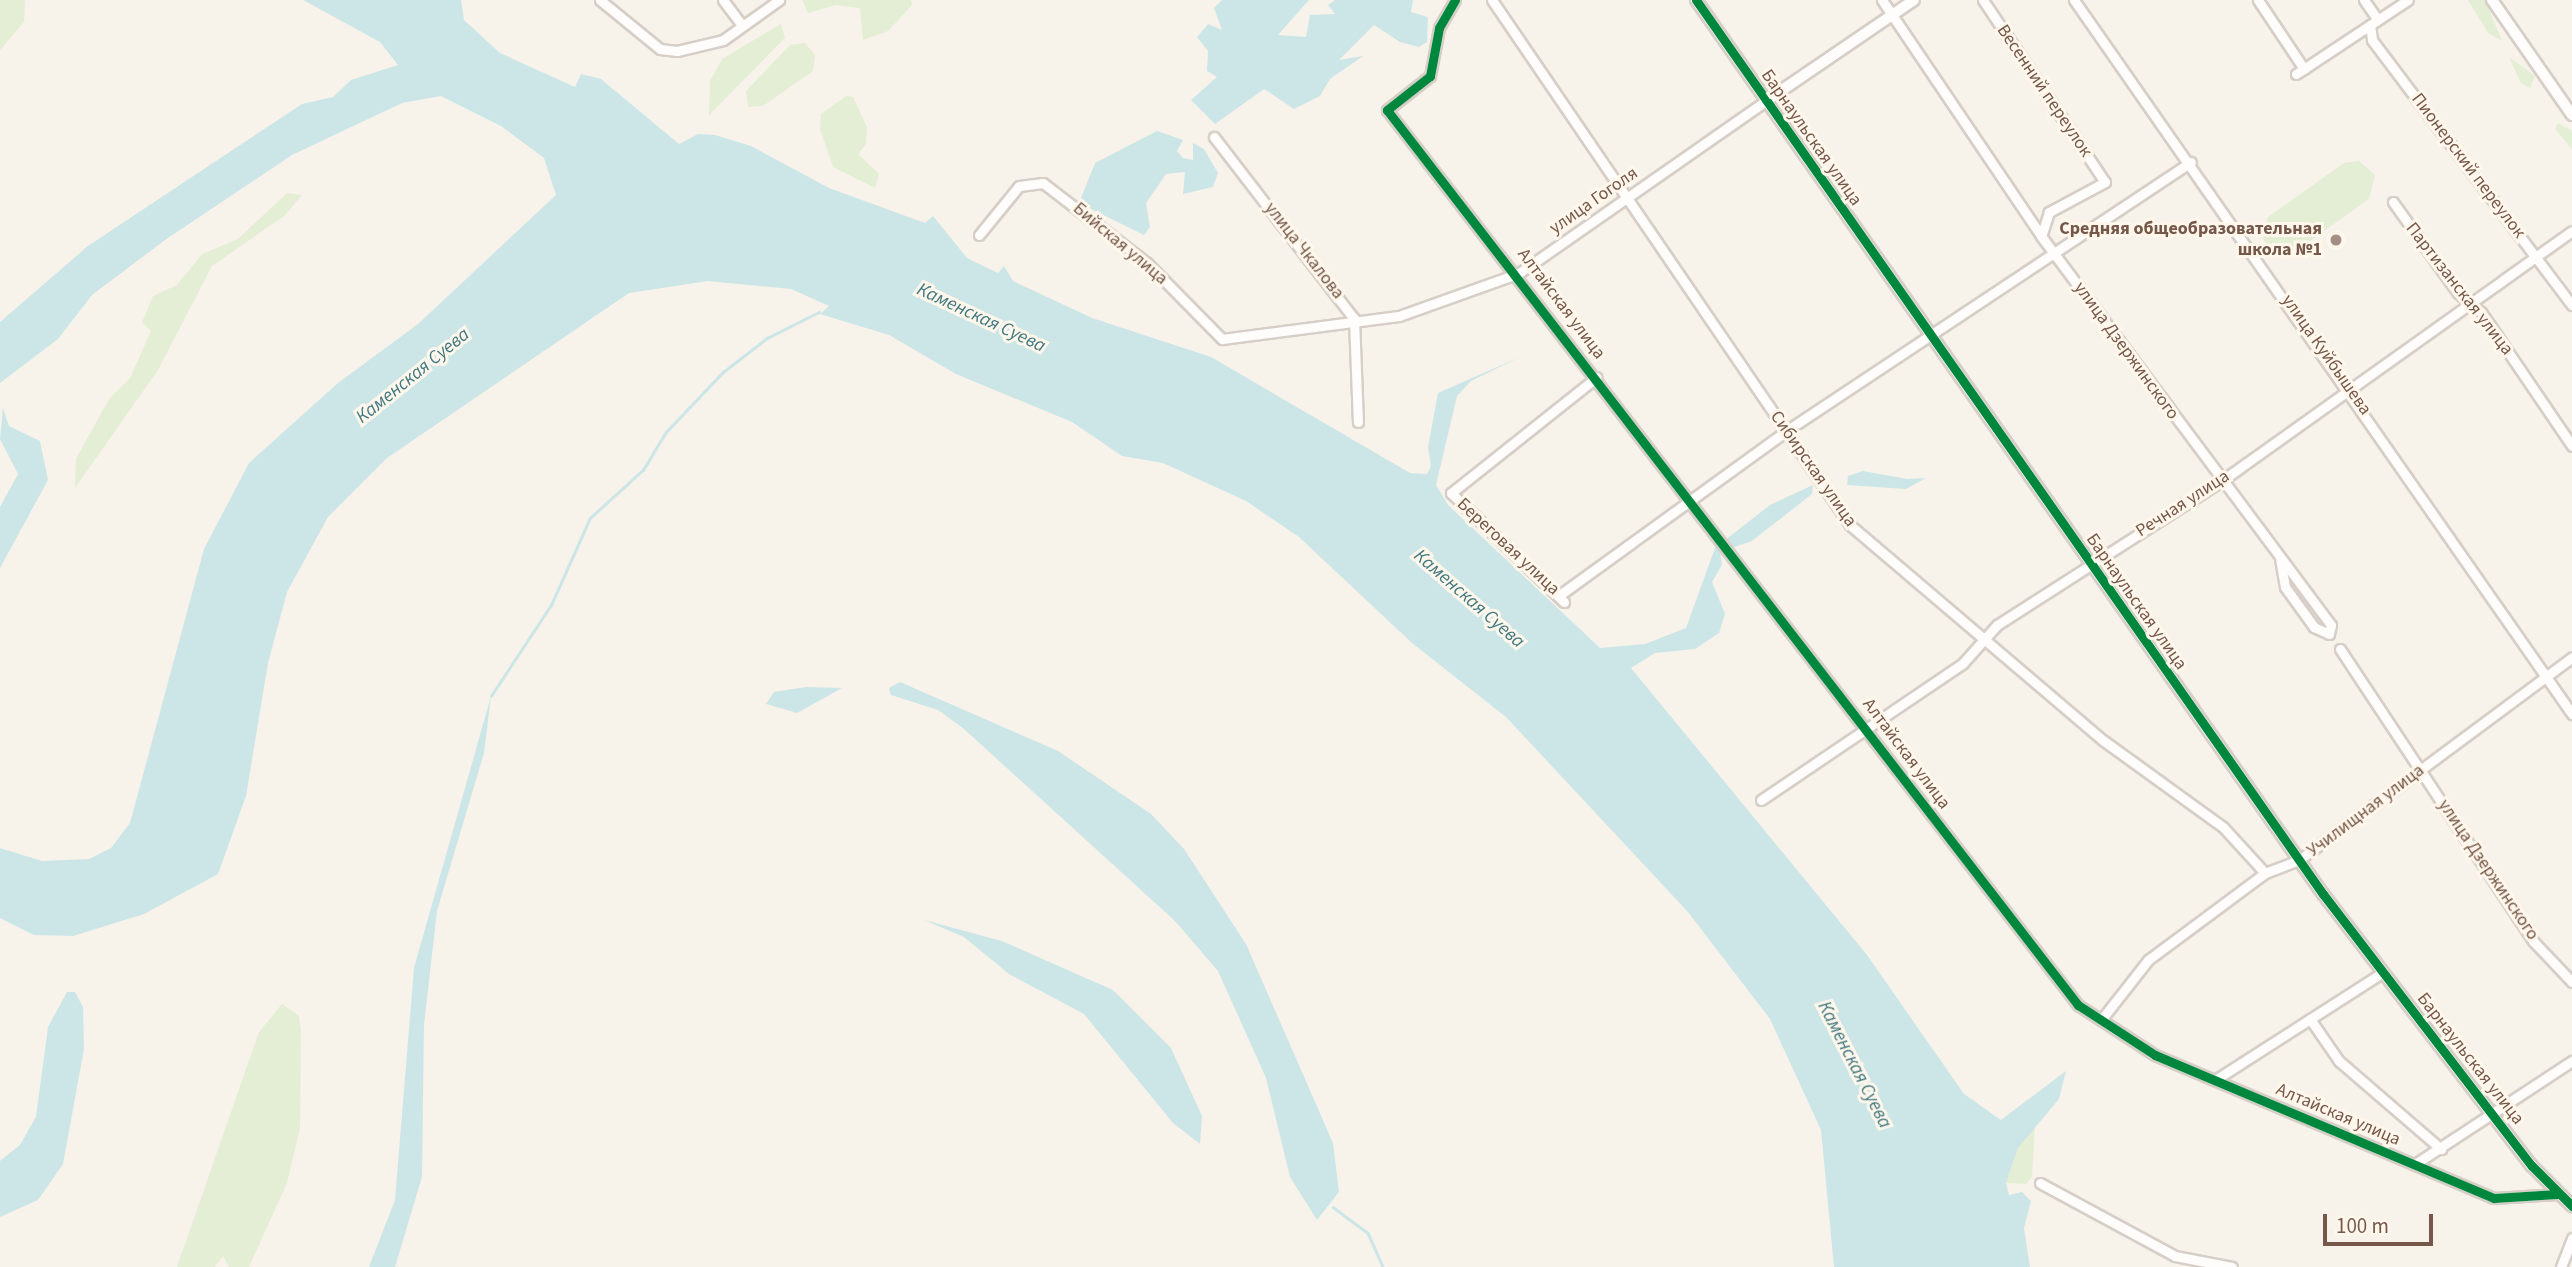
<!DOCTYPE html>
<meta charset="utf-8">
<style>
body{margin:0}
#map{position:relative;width:2572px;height:1267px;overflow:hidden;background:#f7f2ea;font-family:"Source Sans 3",sans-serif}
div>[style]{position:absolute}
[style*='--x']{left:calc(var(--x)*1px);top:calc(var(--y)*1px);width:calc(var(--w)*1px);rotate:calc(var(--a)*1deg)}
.green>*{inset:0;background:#e4eed5}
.water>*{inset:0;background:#cce6e7}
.stream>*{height:2.5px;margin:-1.25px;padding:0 1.25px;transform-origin:1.25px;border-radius:1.25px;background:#cce6e7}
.roads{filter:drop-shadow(2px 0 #d6cec7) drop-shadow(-2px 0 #d6cec7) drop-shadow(0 2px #d6cec7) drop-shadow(0 -2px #d6cec7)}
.minor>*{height:9px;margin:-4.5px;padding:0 4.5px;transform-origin:4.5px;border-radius:4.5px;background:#fefdfc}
.tertiary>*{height:10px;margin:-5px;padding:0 5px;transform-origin:5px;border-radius:5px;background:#fefdfc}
.cycleway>*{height:9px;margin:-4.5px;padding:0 4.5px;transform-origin:4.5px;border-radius:4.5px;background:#00873e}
.dots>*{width:19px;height:19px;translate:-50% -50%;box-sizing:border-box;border:4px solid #fff7eb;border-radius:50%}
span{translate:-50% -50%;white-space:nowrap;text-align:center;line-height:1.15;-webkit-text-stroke:6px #fff7eb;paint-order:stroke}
.street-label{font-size:18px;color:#75584a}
.poi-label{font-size:18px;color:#75584a;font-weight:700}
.right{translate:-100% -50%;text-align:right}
.water-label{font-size:19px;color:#407882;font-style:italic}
.scale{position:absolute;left:2323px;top:1214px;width:110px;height:32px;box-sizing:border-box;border:4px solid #75584a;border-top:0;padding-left:9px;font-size:21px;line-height:24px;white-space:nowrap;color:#75584a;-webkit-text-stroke:5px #fff7eb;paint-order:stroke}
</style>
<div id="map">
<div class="green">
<i style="clip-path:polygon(0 0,25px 0,24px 22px,0 50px)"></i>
<i style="clip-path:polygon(802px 0,911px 0,912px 5px,888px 31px,863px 40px,860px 8px,836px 5px,808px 13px)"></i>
<i style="clip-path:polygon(2468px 0,2485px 0,2502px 41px,2488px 33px)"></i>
<i style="clip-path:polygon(781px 24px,785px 38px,709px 115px,710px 81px,722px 59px)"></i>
<i style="clip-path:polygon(805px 43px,815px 55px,813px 71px,763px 106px,748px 107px,746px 91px,790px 45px)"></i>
<i style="clip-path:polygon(2509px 57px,2535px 76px,2530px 88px,2521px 83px)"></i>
<i style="clip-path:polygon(846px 96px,853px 97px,867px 127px,866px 144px,858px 154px,879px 174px,875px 188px,833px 167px,820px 129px,821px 114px)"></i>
<i style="clip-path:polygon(2558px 123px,2572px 131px,2572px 149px,2555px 129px)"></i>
<i style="clip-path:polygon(2359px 161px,2375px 175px,2369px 199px,2293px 253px,2269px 250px,2262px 236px,2268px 217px,2344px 163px)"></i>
<i style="clip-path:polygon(287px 193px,302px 195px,284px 216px,212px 266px,158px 370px,75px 488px,76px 459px,109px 399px,130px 378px,151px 331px,142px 322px,153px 296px,177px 285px,202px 254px,238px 239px)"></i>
<i style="clip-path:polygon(282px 1004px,299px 1016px,301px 1032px,300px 1128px,287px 1183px,249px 1267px,229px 1267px,223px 1256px,215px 1267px,177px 1267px,259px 1032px)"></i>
<i style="clip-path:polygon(2035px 1125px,2032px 1177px,2026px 1184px,2006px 1183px,2018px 1148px)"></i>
</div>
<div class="water">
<i style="clip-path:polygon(303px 0,461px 0,464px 20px,500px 53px,575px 87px,581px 74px,601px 79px,679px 144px,698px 134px,715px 135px,751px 146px,829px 188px,925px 223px,933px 216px,967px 258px,998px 273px,1004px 266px,1013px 281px,1092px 318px,1211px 357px,1410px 473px,1427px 474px,1431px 466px,1428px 447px,1438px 393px,1520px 357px,1471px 381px,1457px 396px,1436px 485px,1448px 505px,1600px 648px,1645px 644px,1686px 628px,1715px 548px,1770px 505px,1813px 485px,1812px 494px,1752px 541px,1720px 552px,1722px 565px,1712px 582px,1725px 614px,1719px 633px,1695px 649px,1655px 653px,1631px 668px,1867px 955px,1964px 1094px,2001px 1120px,2066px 1071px,2059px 1099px,2018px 1148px,2006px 1183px,2009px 1195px,2022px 1192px,2031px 1201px,2024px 1228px,2030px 1267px,1834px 1267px,1821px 1130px,1770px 1019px,1688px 912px,1506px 717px,1412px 643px,1299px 537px,1246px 501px,1163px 463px,1122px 456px,1072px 422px,956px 374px,889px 335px,820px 314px,829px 306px,791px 289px,708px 281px,629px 293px,387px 458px,328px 517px,287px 592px,268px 663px,246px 796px,218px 874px,144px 914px,73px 936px,34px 935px,0 918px,0 848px,42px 861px,89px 859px,111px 848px,130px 823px,204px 549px,249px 463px,338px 383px,418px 324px,556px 195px,544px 158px,501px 126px,441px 96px,402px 103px,292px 155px,165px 240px,92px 295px,58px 339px,0 383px,0 322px,88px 246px,302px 104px,333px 97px,351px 80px,398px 65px,380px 42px)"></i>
<i style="clip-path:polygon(1222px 0,1309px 0,1278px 35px,1306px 37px,1310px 15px,1335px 14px,1328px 5px,1335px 0,1413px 0,1411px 12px,1428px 17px,1427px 42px,1419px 47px,1400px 42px,1374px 25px,1339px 60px,1363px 56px,1330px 79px,1320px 96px,1294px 109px,1264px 89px,1215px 124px,1191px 100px,1217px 77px,1207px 71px,1208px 51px,1197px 37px,1208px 24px,1222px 30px,1214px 8px)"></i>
<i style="clip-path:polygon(1157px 131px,1183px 140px,1177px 151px,1183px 158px,1193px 160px,1193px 143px,1204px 149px,1218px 173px,1213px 187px,1183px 194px,1185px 172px,1166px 174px,1146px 203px,1150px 227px,1144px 235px,1079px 203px,1095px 163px)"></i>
<i style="clip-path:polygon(3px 408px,9px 426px,40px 441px,48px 480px,0 568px,0 507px,18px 474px,0 439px)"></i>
<i style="clip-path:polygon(1863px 471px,1907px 479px,1926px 478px,1906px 489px,1847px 485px,1848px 476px)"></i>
<i style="clip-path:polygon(900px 682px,1058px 751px,1151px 814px,1184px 849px,1246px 944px,1333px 1143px,1339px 1192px,1317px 1220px,1290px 1177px,1266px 1078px,1218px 971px,1175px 921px,964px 729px,938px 710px,891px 695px,889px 688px)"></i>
<i style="clip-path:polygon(806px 687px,842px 688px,797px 713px,766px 704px,774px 692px)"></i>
<i style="clip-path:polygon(491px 696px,484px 753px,437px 911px,424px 1025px,422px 1177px,395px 1267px,369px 1267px,395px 1200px,414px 968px)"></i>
<i style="clip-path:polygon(924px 920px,1002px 941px,1113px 990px,1171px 1048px,1202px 1116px,1200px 1144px,1173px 1123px,1084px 1014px,1009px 974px,964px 937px)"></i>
<i style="clip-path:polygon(67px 992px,75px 992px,83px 1007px,84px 1049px,63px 1164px,38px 1200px,0 1217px,0 1161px,20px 1145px,36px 1117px,48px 1027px)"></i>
</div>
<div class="stream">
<i style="--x:491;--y:696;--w:109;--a:-56.6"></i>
<i style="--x:551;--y:605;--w:95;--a:-65.9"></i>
<i style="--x:590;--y:518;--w:72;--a:-42.2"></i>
<i style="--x:643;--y:470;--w:44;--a:-58.8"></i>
<i style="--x:666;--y:432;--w:83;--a:-46.5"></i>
<i style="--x:723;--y:372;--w:56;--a:-37.7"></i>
<i style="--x:767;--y:338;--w:58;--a:-26.6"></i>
<i style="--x:1333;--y:1207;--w:44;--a:36.6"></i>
<i style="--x:1368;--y:1233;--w:37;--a:66"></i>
</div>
<div class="roads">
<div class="minor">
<i style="--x:600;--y:0;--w:77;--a:39.2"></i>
<i style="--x:660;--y:49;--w:17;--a:7"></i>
<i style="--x:677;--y:51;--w:47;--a:-13.4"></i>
<i style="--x:723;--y:40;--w:69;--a:-35.5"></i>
<i style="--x:723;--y:0;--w:31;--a:53"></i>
<i style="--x:1455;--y:0;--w:32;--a:120"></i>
<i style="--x:1439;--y:28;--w:49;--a:100.6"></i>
<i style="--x:1430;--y:76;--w:55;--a:141.7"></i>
<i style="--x:1387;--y:110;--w:1131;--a:52.33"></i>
<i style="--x:2078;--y:1005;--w:92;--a:33"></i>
<i style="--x:2155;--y:1055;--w:368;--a:22.9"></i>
<i style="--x:2494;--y:1198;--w:63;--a:-3.6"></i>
<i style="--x:1492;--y:0;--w:635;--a:55.71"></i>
<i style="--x:1850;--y:525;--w:333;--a:40.4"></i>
<i style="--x:2104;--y:741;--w:147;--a:35.9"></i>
<i style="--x:2223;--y:827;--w:62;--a:47.6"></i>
<i style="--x:1882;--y:0;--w:285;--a:56"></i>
<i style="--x:2041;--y:236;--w:485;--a:53.3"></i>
<i style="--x:2331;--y:625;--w:9;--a:103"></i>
<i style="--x:2329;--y:634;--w:17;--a:-155"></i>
<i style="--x:2314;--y:627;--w:49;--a:-125.9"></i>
<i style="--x:2285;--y:587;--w:27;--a:-100"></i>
<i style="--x:1983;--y:0;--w:219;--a:56.2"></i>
<i style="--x:2105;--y:182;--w:64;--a:151.8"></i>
<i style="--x:2049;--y:212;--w:25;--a:108"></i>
<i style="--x:2074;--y:0;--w:871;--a:55.11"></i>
<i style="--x:2258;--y:0;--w:83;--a:56.3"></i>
<i style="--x:2364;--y:0;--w:24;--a:55"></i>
<i style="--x:2370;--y:25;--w:15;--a:82"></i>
<i style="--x:2372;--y:40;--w:332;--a:53"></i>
<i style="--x:2296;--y:74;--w:134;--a:-33.5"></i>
<i style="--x:1214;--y:137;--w:230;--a:52.4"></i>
<i style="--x:1354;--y:319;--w:103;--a:87.8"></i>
<i style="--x:2393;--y:202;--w:112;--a:54.5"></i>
<i style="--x:2458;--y:293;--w:30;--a:40"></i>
<i style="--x:2481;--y:312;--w:162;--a:55.8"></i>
<i style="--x:979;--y:235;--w:63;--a:-50.8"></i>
<i style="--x:1019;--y:186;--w:24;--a:-7"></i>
<i style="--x:1043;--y:183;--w:131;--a:37.6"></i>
<i style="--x:1147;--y:263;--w:107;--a:45.4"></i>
<i style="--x:1222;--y:339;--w:178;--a:-7.4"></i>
<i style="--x:1399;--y:316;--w:127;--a:-19.7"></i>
<i style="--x:1519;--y:273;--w:301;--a:-34.9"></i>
<i style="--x:1561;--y:594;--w:278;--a:-35.9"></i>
<i style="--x:1786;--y:431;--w:486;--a:-33.6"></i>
<i style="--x:1564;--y:602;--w:157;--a:-136"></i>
<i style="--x:1451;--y:493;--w:186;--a:-38.5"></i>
<i style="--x:2340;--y:649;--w:351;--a:56.5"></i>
<i style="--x:2534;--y:942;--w:55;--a:46.5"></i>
<i style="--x:1761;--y:800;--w:244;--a:-34.1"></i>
<i style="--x:1963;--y:663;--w:51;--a:-48.2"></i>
<i style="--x:1997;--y:625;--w:265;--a:-32.7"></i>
<i style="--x:2220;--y:482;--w:432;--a:-35.5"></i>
<i style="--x:2310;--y:1019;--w:51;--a:55.4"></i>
<i style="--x:2339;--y:1061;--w:135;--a:40.8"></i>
<i style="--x:2101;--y:1020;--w:76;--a:-51.9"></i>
<i style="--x:2148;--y:960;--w:146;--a:-36.6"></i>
<i style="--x:2265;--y:873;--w:36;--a:-21"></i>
<i style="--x:2299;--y:860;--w:340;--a:-36.6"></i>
<i style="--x:2215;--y:1080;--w:200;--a:-32.7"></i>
<i style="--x:2415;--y:1164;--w:188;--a:-33.3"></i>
<i style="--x:2040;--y:1183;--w:153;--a:28.4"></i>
<i style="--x:2175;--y:1256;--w:58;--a:10.9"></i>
<i style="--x:2561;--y:1267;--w:31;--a:-69"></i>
</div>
<div class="tertiary">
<i style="--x:1696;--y:0;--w:1092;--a:54.96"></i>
<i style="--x:2323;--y:894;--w:343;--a:52.5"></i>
<i style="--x:2532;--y:1166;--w:57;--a:45"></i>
<i style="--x:2492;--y:0;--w:140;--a:55.2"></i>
<i style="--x:1766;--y:101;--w:179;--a:-34.3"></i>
</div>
</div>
<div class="cycleway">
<i style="--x:1455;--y:0;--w:32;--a:120"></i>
<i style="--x:1439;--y:28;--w:49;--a:100.6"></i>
<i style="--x:1430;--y:76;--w:55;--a:141.7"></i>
<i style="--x:1387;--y:110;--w:1131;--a:52.33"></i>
<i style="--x:2078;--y:1005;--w:92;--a:33"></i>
<i style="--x:2155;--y:1055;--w:368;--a:22.9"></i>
<i style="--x:2494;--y:1198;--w:63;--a:-3.6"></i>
<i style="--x:1696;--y:0;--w:1092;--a:54.96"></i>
<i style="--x:2323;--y:894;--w:343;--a:52.5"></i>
<i style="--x:2532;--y:1166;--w:57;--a:45"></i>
</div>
<div class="dots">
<i style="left:2336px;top:240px;background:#a28e82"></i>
</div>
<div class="street-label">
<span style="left:2044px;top:91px;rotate:56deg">Весенний переулок</span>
<span style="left:1811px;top:138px;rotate:55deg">Барнаульская улица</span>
<span style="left:2468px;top:166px;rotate:53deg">Пионерский переулок</span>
<span style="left:1594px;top:201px;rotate:-35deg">улица Гоголя</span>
<span style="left:1120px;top:244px;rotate:40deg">Бийская улица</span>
<span style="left:1304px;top:251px;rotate:52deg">улица Чкалова</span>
<span style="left:2459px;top:289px;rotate:52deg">Партизанская улица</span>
<span style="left:1561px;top:304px;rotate:53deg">Алтайская улица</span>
<span style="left:2126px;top:351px;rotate:54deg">улица Дзержинского</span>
<span style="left:2326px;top:355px;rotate:55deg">улица Куйбышева</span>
<span style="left:1813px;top:469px;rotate:55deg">Сибирская улица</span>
<span style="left:2183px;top:504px;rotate:-33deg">Речная улица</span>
<span style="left:1508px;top:547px;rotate:43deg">Береговая улица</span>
<span style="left:2136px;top:602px;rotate:55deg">Барнаульская улица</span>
<span style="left:1906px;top:754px;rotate:53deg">Алтайская улица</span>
<span style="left:2366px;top:811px;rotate:-37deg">Училищная улица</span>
<span style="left:2488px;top:870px;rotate:56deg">улица Дзержинского</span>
<span style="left:2470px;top:1059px;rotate:52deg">Барнаульская улица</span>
<span style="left:2338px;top:1115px;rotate:23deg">Алтайская улица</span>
</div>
<div class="poi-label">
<span class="right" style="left:2322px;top:240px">Средняя общеобразовательная<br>школа №1</span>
</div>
<div class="water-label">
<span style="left:981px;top:318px;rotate:25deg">Каменская Суева</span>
<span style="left:413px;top:376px;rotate:-39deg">Каменская Суева</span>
<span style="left:1469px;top:599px;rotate:41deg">Каменская Суева</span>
<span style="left:1854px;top:1065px;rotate:63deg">Каменская Суева</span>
</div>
<div class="scale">100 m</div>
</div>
